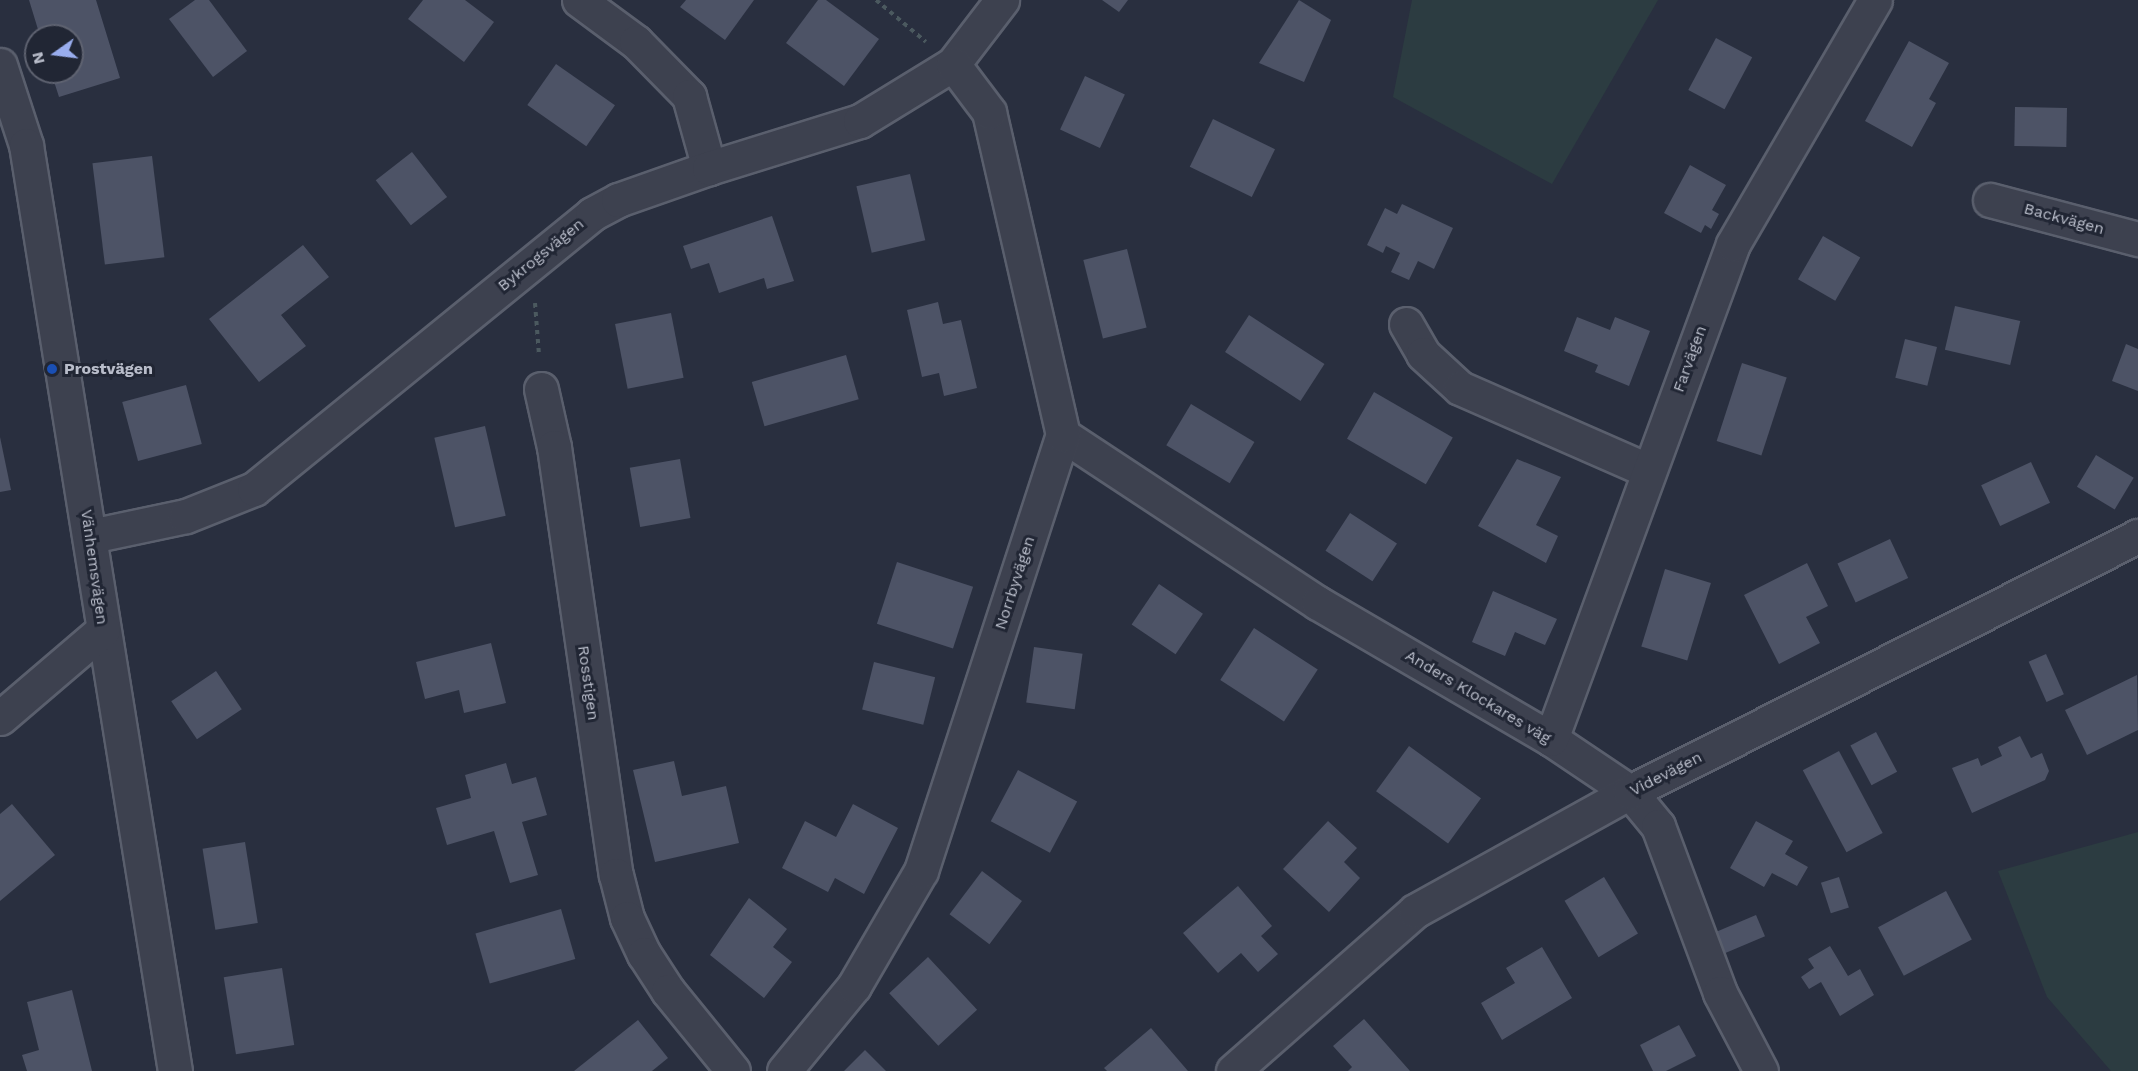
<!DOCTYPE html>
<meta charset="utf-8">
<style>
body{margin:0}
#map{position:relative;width:2138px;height:1071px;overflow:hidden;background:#292f3f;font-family:"Work Sans",sans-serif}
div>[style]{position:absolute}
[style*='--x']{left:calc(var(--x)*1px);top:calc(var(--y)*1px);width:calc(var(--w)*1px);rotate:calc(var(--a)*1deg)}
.green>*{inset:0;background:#2c3c41}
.building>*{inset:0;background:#4d5366;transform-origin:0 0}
.path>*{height:4px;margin-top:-2px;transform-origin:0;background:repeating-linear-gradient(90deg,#4b595f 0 4.5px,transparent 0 9px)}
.roads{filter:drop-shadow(2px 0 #5a5f6d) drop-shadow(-2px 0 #5a5f6d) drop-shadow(0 2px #5a5f6d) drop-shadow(0 -2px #5a5f6d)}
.minor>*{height:33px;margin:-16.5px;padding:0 16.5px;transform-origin:16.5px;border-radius:16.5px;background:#3d414f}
.dots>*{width:16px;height:16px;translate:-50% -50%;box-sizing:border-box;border:3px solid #212634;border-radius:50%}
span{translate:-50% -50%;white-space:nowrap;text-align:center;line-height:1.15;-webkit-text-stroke:6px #212634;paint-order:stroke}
.street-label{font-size:16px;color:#b9bdca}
.poi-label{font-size:16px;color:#b9bdca;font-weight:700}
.left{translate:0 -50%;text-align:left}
.north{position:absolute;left:24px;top:24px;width:60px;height:60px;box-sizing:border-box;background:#212634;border:2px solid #5e6270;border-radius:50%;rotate:256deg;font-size:16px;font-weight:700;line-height:24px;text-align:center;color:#b9bdca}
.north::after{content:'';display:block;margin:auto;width:21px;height:27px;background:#99adee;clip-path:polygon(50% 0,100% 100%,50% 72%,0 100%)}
</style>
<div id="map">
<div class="green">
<i style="clip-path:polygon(1412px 0,1658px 0,1552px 184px,1393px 97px)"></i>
<i style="clip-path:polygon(2138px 832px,2138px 1071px,2111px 1071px,2047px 997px,1998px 871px)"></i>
</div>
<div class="building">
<i style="clip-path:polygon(29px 0,96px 0,120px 78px,59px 97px,51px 72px,72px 72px,72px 36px,40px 36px)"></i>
<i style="clip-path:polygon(195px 0,209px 0,247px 51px,213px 77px,169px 19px)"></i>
<i style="clip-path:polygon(423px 0,465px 0,494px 22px,464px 62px,408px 19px)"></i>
<i style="clip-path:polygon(686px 0,754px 0,725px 40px,680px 7px)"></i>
<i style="clip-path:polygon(818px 0,826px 0,879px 39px,844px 86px,786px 43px)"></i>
<i style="clip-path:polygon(1102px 0,1128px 0,1119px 12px)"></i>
<i style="clip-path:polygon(1299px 0,1331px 20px,1304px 82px,1259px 63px)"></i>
<i style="left:1716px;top:38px;width:41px;height:59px;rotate:28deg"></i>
<i style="clip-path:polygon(1909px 41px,1949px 63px,1929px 99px,1936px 103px,1912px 147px,1865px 121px)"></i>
<i style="left:556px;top:64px;width:72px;height:50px;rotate:35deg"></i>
<i style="left:1085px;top:76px;width:44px;height:59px;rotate:25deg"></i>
<i style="left:2015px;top:107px;width:52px;height:39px;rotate:1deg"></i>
<i style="left:1213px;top:119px;width:69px;height:53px;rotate:26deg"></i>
<i style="left:412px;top:152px;width:57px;height:46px;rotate:52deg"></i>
<i style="left:152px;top:156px;width:102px;height:60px;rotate:83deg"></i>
<i style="clip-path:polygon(1690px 165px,1726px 185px,1712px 210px,1719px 214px,1711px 229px,1705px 225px,1701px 233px,1664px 213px)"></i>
<i style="left:910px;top:174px;width:68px;height:55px;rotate:77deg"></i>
<i style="clip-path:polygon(1402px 204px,1453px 228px,1434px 269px,1418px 261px,1409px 280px,1391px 272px,1400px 253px,1386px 246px,1383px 253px,1367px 245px,1385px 208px,1397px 214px)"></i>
<i style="clip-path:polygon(772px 216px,794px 281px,767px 289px,764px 278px,719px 293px,709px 263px,691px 269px,683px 246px)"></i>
<i style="left:1823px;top:236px;width:43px;height:50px;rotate:30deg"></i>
<i style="clip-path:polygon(303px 245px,329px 277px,281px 315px,306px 346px,259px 382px,209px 319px)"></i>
<i style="left:1127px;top:249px;width:81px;height:45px;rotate:76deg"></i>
<i style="clip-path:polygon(938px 302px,943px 324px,961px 320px,977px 388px,944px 396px,939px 373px,922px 377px,907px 310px)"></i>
<i style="left:1955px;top:306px;width:67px;height:45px;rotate:13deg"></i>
<i style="left:671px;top:313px;width:66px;height:57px;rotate:79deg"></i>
<i style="left:1249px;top:315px;width:90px;height:44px;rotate:33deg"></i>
<i style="clip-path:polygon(1577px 317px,1610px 330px,1615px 317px,1650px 331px,1629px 386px,1595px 372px,1598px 365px,1564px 351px)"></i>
<i style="left:1905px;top:339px;width:33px;height:40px;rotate:14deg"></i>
<i style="clip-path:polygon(2126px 344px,2138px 349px,2138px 391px,2112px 381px)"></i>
<i style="left:846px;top:355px;width:46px;height:98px;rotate:74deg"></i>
<i style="left:1742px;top:363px;width:47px;height:82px;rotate:18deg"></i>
<i style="left:186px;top:385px;width:61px;height:66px;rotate:75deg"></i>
<i style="left:1374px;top:392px;width:91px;height:54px;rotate:30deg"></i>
<i style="left:1191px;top:404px;width:74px;height:48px;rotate:31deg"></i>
<i style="left:485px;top:426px;width:92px;height:52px;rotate:77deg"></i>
<i style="clip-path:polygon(0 437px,11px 490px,0 492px)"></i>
<i style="left:2096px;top:455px;width:44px;height:37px;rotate:31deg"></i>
<i style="left:680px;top:459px;width:60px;height:51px;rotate:80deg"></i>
<i style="clip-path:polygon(1517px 459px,1561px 477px,1536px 525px,1558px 536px,1546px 563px,1478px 526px)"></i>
<i style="left:2031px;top:462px;width:45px;height:55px;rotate:65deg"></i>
<i style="left:1350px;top:513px;width:56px;height:45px;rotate:33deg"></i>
<i style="left:1890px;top:539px;width:43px;height:58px;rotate:65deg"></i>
<i style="left:897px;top:562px;width:80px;height:65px;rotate:18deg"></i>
<i style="clip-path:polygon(1807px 563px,1828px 606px,1806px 617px,1820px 643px,1779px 664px,1744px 595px)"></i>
<i style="left:1665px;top:569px;width:48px;height:81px;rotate:17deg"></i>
<i style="left:1159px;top:584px;width:53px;height:49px;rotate:34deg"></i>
<i style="clip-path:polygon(1493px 591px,1557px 619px,1545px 645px,1515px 632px,1505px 656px,1472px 642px)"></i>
<i style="left:1254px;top:628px;width:76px;height:62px;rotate:33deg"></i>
<i style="clip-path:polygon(491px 643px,506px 703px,464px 713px,459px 690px,425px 699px,416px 662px)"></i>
<i style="left:1034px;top:647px;width:49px;height:56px;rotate:8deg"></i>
<i style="left:2046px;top:654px;width:44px;height:19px;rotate:66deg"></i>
<i style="left:874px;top:662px;width:63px;height:49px;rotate:14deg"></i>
<i style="left:216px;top:671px;width:46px;height:54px;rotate:56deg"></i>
<i style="clip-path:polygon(2137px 675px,2138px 730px,2087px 755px,2065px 710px)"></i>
<i style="left:1876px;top:732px;width:45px;height:29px;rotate:62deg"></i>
<i style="clip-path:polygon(2020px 736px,2031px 758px,2042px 753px,2049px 771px,2045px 780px,1972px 813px,1952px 768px,1978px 758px,1981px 766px,2002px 756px,1998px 747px)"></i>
<i style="left:1409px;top:746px;width:89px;height:56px;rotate:36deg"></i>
<i style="left:1839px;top:751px;width:93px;height:41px;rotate:62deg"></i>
<i style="clip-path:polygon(674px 761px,682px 796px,726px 786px,739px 843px,655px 862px,633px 770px)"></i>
<i style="clip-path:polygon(506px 763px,512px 784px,536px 777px,547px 815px,522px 822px,538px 875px,510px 883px,494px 831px,447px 845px,436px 808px,471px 798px,465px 775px)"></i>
<i style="left:1018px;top:770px;width:67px;height:58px;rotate:28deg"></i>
<i style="clip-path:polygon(12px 804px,55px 855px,0 901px,0 814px)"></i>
<i style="clip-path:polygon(853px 804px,898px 828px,864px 894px,835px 878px,828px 892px,782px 868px,805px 821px,836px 837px)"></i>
<i style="clip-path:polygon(1328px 821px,1357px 848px,1344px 862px,1360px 878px,1329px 912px,1283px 869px)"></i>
<i style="clip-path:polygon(1756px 821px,1793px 841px,1785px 854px,1808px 867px,1797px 886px,1772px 873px,1764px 887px,1730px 868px)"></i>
<i style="left:245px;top:842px;width:82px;height:43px;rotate:81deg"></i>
<i style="left:982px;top:871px;width:50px;height:54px;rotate:37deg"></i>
<i style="left:1604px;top:877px;width:66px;height:46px;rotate:59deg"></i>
<i style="left:1839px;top:877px;width:32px;height:19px;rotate:72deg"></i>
<i style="clip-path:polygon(1238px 886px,1272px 926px,1261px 936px,1278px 954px,1258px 972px,1241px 953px,1218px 973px,1183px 933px)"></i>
<i style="left:1946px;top:891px;width:55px;height:77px;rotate:62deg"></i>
<i style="clip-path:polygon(749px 898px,787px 929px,773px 947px,792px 962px,764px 998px,710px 955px)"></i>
<i style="left:561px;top:909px;width:52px;height:89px;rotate:74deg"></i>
<i style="left:1756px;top:915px;width:23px;height:43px;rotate:67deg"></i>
<i style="clip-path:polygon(1830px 946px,1848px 976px,1860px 969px,1874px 995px,1840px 1016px,1821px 982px,1809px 989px,1801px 977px,1814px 968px,1808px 959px)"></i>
<i style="clip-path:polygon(1542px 947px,1572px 998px,1502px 1040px,1481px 1003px,1515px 983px,1506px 968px)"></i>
<i style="left:928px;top:957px;width:72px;height:53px;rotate:47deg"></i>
<i style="left:282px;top:968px;width:78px;height:59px;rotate:81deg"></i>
<i style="clip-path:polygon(72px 990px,92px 1071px,27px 1071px,22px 1055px,39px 1050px,27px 1002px)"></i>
<i style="clip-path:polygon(1364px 1019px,1410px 1071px,1348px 1071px,1352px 1067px,1333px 1046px)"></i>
<i style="clip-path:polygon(638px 1020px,668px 1058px,652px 1071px,574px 1071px)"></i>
<i style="clip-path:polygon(1679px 1025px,1696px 1056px,1666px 1071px,1653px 1071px,1640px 1045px)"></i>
<i style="clip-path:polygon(1151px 1028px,1188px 1071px,1107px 1071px,1104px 1068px)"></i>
<i style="clip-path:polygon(865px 1050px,886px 1071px,844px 1071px)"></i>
</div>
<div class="path">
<i style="--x:876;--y:0;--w:65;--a:40"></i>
<i style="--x:535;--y:303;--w:52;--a:85.6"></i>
</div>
<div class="roads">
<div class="minor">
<i style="--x:579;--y:0;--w:71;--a:36.4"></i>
<i style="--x:636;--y:42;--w:76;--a:45.5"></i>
<i style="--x:689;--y:96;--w:75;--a:74.5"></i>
<i style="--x:0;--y:65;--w:84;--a:72"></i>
<i style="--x:26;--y:145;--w:938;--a:80.86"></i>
<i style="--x:1990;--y:200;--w:153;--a:14.8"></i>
<i style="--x:1406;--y:324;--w:34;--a:60"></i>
<i style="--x:1423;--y:354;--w:50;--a:42.6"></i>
<i style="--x:1460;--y:388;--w:206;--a:23.7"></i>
<i style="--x:541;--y:389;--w:59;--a:77.4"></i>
<i style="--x:554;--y:447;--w:432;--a:81.8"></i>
<i style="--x:616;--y:875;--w:44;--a:75.7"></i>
<i style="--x:627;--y:918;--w:40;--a:65"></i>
<i style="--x:644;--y:954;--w:44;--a:57"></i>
<i style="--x:668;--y:991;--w:103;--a:50.9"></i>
<i style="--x:1063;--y:435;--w:305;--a:33.4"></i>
<i style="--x:1318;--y:603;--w:270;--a:30.3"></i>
<i style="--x:1551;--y:739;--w:95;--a:33.9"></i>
<i style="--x:1630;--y:792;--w:44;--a:50.5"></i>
<i style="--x:1658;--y:826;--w:178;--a:69.6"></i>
<i style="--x:1720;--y:993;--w:88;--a:62.3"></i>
<i style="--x:91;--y:536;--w:97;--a:-11.9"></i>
<i style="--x:186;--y:516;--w:73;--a:-21.7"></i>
<i style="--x:254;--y:489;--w:436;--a:-39.1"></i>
<i style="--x:592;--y:214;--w:30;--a:-28"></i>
<i style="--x:618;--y:200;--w:96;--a:-19.4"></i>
<i style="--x:709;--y:168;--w:158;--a:-17.3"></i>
<i style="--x:860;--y:121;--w:109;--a:-31.5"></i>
<i style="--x:953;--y:64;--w:81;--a:-52.6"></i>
<i style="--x:0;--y:718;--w:135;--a:-40.5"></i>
<i style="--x:1551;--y:739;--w:527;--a:-69.81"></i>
<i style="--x:1733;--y:244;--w:282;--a:-59.8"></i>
<i style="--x:784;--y:1071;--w:110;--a:-50.5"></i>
<i style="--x:854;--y:986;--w:133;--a:-59.8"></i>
<i style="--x:921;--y:871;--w:459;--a:-72"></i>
<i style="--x:1063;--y:435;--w:331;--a:-102.9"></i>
<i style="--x:989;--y:112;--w:60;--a:-126.9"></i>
<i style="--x:1233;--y:1071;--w:242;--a:-41.3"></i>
<i style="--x:1415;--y:911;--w:246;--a:-29"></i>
<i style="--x:1630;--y:792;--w:569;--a:-26.75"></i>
</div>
</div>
<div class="dots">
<i style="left:52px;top:369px;background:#1a4fb4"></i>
</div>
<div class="street-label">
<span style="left:2064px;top:219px;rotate:15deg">Backvägen</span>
<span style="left:541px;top:255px;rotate:-39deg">Bykrogsvägen</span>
<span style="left:1690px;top:359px;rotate:-70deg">Farvägen</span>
<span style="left:94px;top:567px;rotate:82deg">Vänhemsvägen</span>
<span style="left:1015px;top:583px;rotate:-72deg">Norrbyvägen</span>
<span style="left:588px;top:683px;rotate:82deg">Rosstigen</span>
<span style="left:1478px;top:697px;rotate:31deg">Anders Klockares väg</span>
<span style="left:1666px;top:774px;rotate:-27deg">Videvägen</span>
</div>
<div class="poi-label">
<span class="left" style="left:64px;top:369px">Prostvägen</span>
</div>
<div class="north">N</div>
</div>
